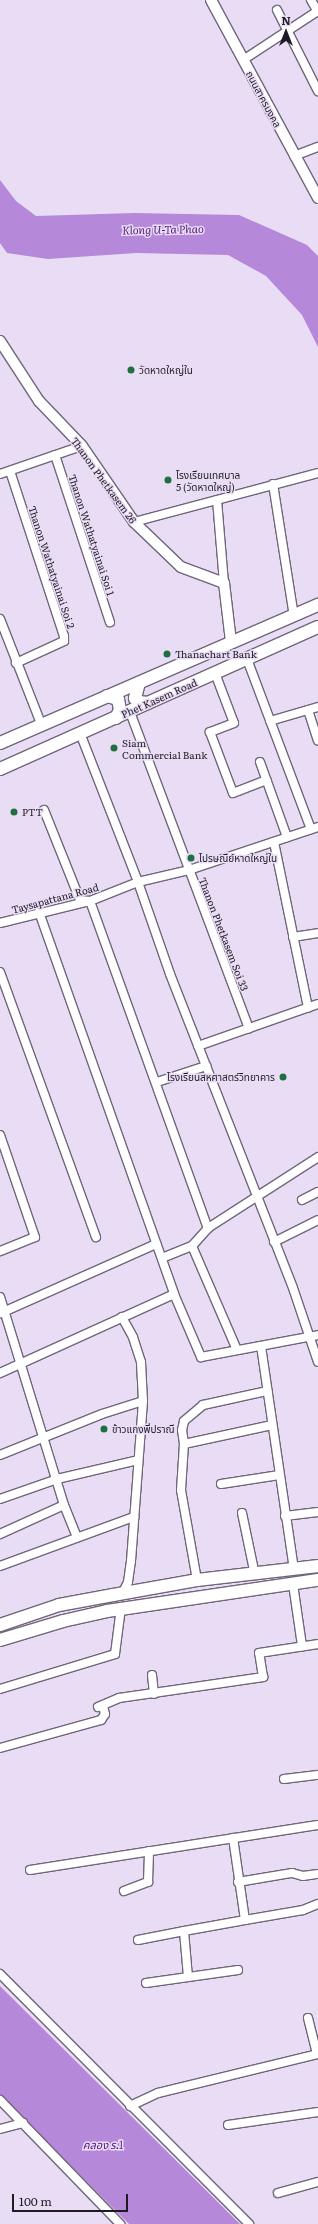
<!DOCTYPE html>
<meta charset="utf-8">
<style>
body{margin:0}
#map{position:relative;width:318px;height:2224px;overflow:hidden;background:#e9ddf5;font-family:Literata,"Noto Sans Thai",serif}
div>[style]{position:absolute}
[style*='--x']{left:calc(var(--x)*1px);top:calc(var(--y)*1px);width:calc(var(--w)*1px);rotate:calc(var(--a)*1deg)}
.water>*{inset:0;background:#b588da}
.roads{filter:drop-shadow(1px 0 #70667a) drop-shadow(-1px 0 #70667a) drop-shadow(0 1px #70667a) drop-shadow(0 -1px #70667a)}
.minor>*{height:8px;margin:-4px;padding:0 4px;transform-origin:4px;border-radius:4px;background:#fff}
.tertiary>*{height:10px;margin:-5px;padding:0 5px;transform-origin:5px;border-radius:5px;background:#fff}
.secondary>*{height:12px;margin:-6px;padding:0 6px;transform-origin:6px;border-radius:6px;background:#fff}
.dots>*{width:11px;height:11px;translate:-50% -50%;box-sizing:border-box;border:2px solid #e9ddf5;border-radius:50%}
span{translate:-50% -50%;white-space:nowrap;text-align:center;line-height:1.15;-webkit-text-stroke:3px #e9ddf5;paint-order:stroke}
.street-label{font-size:10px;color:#1f1a23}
.poi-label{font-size:10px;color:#1f1a23}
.left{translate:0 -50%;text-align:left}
.right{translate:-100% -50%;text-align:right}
.water-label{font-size:11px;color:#551779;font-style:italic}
.north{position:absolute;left:266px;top:12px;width:40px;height:40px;-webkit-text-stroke:3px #e9ddf5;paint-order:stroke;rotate:0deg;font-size:11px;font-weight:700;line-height:16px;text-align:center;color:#1f1a23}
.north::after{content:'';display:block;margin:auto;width:14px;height:18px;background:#1f1a23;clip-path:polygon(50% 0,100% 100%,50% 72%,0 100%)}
.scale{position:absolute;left:12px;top:2194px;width:116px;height:18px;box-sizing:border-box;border:2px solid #1f1a23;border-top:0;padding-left:5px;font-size:12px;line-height:14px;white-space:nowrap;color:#1f1a23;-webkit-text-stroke:3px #e9ddf5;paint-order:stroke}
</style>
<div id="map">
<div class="water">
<i style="clip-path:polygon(0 180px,16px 201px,36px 216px,134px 213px,239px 215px,307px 245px,318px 256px,318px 347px,302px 315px,266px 276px,228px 255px,136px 253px,48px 259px,7px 253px,0 243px)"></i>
<i style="clip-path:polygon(0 1986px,240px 2224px,129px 2224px,0 2096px)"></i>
</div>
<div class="roads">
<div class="minor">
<i style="--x:311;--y:0;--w:14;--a:60"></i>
<i style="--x:277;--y:10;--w:91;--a:63.2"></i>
<i style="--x:243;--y:60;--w:90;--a:-33.2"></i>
<i style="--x:294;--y:156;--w:26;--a:-21"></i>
<i style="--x:55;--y:455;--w:176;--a:71.8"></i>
<i style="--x:10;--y:471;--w:174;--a:71.9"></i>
<i style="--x:64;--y:636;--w:5;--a:90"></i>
<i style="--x:64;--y:641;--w:53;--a:155.4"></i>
<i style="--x:0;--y:474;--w:87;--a:-18.9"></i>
<i style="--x:273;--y:484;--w:134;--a:81"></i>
<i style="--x:217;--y:500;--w:83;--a:85.2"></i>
<i style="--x:134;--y:522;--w:190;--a:-14.9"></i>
<i style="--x:0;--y:619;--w:115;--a:68.6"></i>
<i style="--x:247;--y:659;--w:182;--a:69.4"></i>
<i style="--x:215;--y:673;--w:53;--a:69.2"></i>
<i style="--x:234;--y:723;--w:26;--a:159"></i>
<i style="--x:210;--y:732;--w:65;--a:69.3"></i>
<i style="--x:233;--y:793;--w:36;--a:-21"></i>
<i style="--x:308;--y:710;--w:32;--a:72"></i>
<i style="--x:130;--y:712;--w:338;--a:69.4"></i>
<i style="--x:270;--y:721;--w:50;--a:-16.3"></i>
<i style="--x:80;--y:733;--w:160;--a:68.7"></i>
<i style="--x:138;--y:882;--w:97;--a:70.8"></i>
<i style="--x:170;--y:974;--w:337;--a:68.6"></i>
<i style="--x:293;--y:1288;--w:78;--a:71.3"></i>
<i style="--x:260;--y:762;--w:80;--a:70.2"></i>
<i style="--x:44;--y:810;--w:97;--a:68.2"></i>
<i style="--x:80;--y:900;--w:10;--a:6"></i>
<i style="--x:90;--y:901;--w:348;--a:70.2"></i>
<i style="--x:274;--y:842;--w:169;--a:78.4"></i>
<i style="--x:39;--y:912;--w:405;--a:70.5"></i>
<i style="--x:174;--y:1294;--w:69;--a:66.8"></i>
<i style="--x:201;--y:1357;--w:119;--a:-10.6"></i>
<i style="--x:0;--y:923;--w:93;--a:-13.7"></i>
<i style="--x:90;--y:901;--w:52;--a:-21.6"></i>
<i style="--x:138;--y:882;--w:52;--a:-13.2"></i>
<i style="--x:189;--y:870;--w:136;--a:-18.4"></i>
<i style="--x:293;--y:937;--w:25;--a:-9"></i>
<i style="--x:0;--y:972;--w:282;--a:70.1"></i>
<i style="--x:198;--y:1046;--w:127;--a:-19.3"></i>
<i style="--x:157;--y:1082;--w:52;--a:-18.1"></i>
<i style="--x:0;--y:1135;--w:108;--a:71.1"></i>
<i style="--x:35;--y:1237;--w:38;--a:158"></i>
<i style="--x:302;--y:1200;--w:18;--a:-27"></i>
<i style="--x:274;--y:1242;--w:49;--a:-26.6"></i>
<i style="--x:192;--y:1246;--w:113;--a:66.6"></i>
<i style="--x:162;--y:1258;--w:32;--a:-22"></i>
<i style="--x:192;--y:1246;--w:24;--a:-48"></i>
<i style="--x:208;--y:1228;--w:131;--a:-32.8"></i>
<i style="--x:0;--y:1297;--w:218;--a:72.9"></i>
<i style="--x:64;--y:1505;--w:35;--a:68"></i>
<i style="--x:1;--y:1313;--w:170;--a:-24"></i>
<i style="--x:261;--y:1346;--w:226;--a:81.6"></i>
<i style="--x:0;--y:1373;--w:191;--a:-24.4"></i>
<i style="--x:184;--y:1444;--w:14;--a:-98"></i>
<i style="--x:182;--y:1430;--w:9;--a:-77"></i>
<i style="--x:184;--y:1421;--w:25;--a:-40"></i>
<i style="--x:203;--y:1405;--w:66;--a:-12.3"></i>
<i style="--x:0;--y:1455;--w:110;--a:-21.9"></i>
<i style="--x:102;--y:1414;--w:43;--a:-17.6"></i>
<i style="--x:221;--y:1484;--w:59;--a:-8.8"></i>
<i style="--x:0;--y:1499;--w:60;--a:-19.3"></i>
<i style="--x:57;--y:1479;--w:83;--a:-13.2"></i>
<i style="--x:242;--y:1513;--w:63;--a:78.2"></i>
<i style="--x:285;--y:1516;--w:33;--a:-7"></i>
<i style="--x:0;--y:1534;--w:70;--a:-24.4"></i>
<i style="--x:0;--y:1566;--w:143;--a:-20.1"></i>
<i style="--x:197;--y:1580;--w:91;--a:-100.1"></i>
<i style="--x:181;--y:1490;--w:46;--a:-86.3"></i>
<i style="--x:184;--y:1444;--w:90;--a:-12.2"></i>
<i style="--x:293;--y:1584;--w:63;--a:81.7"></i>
<i style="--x:122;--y:1594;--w:13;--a:-63"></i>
<i style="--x:128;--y:1582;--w:21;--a:-82"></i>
<i style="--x:131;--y:1561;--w:160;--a:-85.7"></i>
<i style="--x:143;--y:1401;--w:39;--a:-93"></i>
<i style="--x:141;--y:1362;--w:26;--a:-108"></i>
<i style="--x:133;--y:1337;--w:23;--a:-119"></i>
<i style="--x:152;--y:1675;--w:19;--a:84"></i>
<i style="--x:0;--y:1689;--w:120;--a:-16.9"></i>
<i style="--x:115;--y:1654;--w:46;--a:-82.6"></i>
<i style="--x:98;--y:1707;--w:23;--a:-23"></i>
<i style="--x:119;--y:1698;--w:146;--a:-8.3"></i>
<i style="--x:263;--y:1677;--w:24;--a:-99"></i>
<i style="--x:259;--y:1653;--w:60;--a:-8.7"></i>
<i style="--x:0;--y:1748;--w:105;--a:-15.5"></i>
<i style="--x:101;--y:1720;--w:7;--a:-56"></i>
<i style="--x:105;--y:1714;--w:8;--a:-104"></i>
<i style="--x:284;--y:1779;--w:34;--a:-7"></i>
<i style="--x:30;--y:1870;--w:291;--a:-8.9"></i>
<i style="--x:238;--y:1882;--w:55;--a:-9.5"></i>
<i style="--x:292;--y:1873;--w:11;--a:15"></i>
<i style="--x:303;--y:1876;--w:15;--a:-8"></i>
<i style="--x:124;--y:1891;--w:26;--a:-21"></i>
<i style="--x:148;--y:1882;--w:31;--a:-88"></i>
<i style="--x:245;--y:1920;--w:59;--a:-9.8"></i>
<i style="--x:303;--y:1910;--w:16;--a:-22"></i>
<i style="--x:138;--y:1940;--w:47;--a:-11.1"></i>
<i style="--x:0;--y:1974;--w:353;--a:45.1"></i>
<i style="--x:188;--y:1977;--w:46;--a:-95"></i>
<i style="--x:184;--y:1931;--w:62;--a:-10.2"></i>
<i style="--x:245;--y:1920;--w:83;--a:-98.3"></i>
<i style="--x:146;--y:1983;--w:93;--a:-8"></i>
<i style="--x:308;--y:2018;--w:37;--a:76"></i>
<i style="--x:0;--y:2100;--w:173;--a:45.9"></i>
<i style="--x:130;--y:2106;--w:31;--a:-25"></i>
<i style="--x:158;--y:2093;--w:165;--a:-13.7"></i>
<i style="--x:228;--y:2125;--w:91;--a:-8.2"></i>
<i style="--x:0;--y:2129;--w:24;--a:-15"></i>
<i style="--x:278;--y:2193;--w:41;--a:-15.4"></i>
</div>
<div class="tertiary">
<i style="--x:211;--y:0;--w:225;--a:61.6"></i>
<i style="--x:0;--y:341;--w:72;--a:57"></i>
<i style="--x:39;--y:401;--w:62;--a:46.3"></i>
<i style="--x:82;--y:446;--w:92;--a:55.6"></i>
<i style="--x:134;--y:522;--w:65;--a:43.8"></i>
<i style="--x:181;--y:567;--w:46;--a:20.4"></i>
<i style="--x:224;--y:583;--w:59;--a:83.2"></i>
</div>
<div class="secondary">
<i style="--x:139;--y:683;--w:16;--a:105"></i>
<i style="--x:135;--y:698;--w:6;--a:45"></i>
<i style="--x:139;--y:702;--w:9;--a:6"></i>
<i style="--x:107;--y:696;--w:11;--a:15"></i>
<i style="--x:118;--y:699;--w:11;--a:80"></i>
<i style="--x:120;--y:710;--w:9;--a:117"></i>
<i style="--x:0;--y:743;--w:347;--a:-23.5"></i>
<i style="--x:0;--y:769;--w:348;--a:-24.1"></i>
<i style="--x:0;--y:1625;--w:62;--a:-18.7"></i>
<i style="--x:59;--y:1605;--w:55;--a:-10.5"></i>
<i style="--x:113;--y:1595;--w:85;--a:-10.1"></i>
<i style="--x:197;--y:1580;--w:122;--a:-6.6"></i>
<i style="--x:0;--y:1640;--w:66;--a:-16.8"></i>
<i style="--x:63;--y:1621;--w:45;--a:-12.8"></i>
<i style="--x:107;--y:1611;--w:213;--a:-8.4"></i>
</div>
</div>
<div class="dots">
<i style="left:131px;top:370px;background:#206f3f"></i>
<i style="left:168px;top:480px;background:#206f3f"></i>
<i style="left:167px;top:654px;background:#206f3f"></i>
<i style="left:114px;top:748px;background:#206f3f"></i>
<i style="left:14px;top:812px;background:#206f3f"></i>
<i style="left:191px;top:858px;background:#206f3f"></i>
<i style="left:283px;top:1077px;background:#206f3f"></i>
<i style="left:104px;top:1429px;background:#206f3f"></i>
</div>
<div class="street-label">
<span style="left:264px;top:99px;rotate:62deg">ถนนสาครมงคล</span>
<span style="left:104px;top:480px;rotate:54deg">Thanon Phetkasem 26</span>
<span style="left:92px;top:535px;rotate:72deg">Thanon Wathatyainai Soi 1</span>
<span style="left:52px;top:567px;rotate:72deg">Thanon Wathatyainai Soi 2</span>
<span style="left:159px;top:698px;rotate:-24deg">Phet Kasem Road</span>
<span style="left:55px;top:898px;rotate:-15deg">Taysapattana Road</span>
<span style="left:224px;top:934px;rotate:69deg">Thanon Phetkasem Soi 33</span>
</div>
<div class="poi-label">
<span class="left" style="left:139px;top:370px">วัดหาดใหญ่ใน</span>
<span class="left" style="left:176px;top:480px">โรงเรียนเทศบาล<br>5 (วัดหาดใหญ่)</span>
<span class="left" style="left:175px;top:654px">Thanachart Bank</span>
<span class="left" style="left:122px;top:748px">Siam<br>Commercial Bank</span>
<span class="left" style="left:22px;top:812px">PTT</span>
<span class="left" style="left:199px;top:858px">ไปรษณีย์หาดใหญ่ใน</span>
<span class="right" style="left:275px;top:1077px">โรงเรียนสหศาสตร์วิทยาคาร</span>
<span class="left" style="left:112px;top:1429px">ข้าวแกงพี่ปราณี</span>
</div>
<div class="water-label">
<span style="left:163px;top:229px;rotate:-1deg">Klong U-Ta Phao</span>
<span style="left:103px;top:2144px">คลอง ร.1</span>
</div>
<div class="north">N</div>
<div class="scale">100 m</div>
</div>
